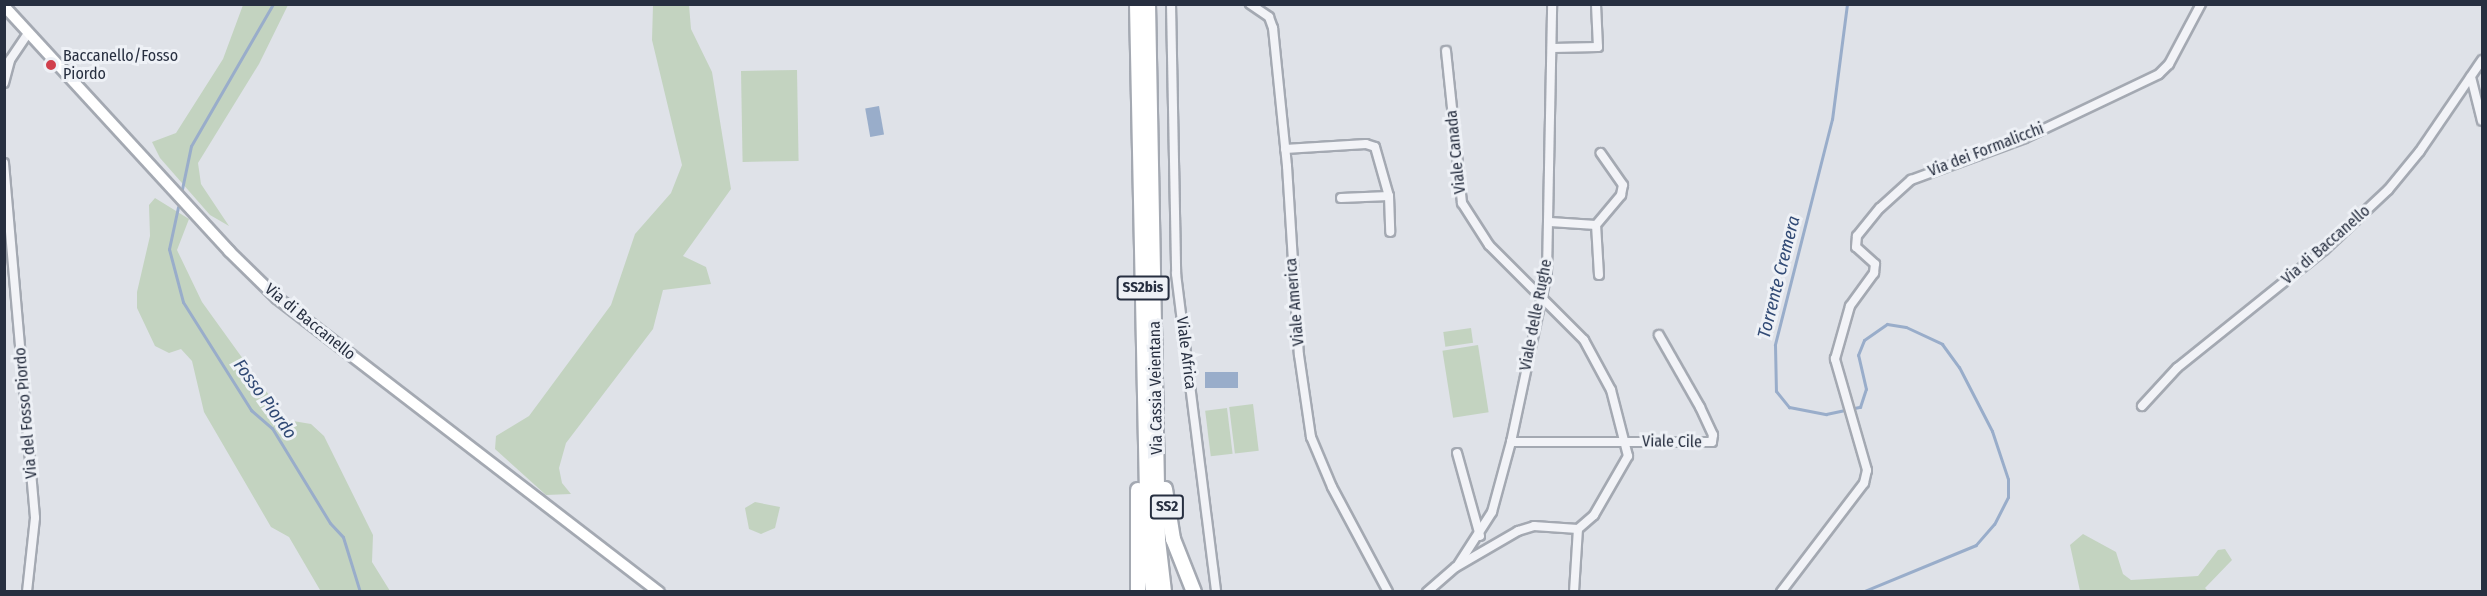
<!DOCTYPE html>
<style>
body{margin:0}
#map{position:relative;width:2487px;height:596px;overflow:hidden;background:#dfe2e8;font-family:"Fira Sans Condensed",sans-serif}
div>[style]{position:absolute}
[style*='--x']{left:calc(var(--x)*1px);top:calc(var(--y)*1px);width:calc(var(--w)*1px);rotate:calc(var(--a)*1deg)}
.green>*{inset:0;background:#c3d3c0;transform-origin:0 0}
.water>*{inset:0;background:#99adca;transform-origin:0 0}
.stream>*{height:3px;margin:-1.5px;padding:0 1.5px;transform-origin:1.5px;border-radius:1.5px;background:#99adca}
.roads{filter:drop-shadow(2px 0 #a4a9b2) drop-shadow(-2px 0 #a4a9b2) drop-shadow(0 2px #a4a9b2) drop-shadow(0 -2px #a4a9b2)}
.street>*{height:8px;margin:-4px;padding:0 4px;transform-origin:4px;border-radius:4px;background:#f2f3f7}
.secondary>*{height:10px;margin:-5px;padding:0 5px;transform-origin:5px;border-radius:5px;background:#fff}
.highway>*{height:14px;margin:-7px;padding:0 7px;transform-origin:7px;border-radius:7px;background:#fff}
.dots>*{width:16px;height:16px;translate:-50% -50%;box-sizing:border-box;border:3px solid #eef1f6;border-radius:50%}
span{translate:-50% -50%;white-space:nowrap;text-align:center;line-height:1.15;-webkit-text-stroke:6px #eef1f6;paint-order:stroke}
.shield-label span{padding:2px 4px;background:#eef1f6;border:2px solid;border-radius:4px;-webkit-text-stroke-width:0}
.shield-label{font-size:15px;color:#272f40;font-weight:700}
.poi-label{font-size:16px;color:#272f40}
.left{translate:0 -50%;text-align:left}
.street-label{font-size:16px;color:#272f40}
.water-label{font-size:18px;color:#314a75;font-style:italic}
.frame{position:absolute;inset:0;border:6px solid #272f40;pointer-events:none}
</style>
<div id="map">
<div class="green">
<i style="clip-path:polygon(243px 5px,288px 5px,259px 64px,198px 163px,201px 184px,229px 226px,210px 215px,160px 158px,152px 142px,176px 133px,223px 59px)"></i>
<i style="clip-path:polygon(653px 5px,689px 5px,691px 29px,712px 72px,731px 189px,683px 256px,706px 267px,711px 284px,663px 290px,653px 329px,566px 443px,559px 468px,562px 483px,571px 494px,546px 495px,495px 449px,496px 436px,529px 416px,611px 305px,635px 234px,671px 193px,682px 165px,652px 40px)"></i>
<i style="left:797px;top:70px;width:91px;height:56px;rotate:89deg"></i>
<i style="clip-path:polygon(155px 198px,189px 219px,177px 250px,202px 302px,287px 420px,311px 424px,324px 436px,373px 535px,372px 562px,390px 591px,320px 590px,289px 537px,271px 527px,204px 412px,192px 361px,181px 349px,169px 353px,155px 346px,137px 308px,137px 292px,150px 236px,149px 205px)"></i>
<i style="left:1471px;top:328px;width:15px;height:28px;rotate:82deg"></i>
<i style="left:1478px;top:345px;width:68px;height:36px;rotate:81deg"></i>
<i style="left:1253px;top:404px;width:47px;height:24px;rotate:83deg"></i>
<i style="left:1227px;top:408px;width:46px;height:22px;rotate:83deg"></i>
<i style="clip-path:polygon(755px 502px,780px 507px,775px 528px,761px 534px,749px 529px,745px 508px)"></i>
<i style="clip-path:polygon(2083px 534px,2116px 552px,2123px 574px,2131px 580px,2198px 576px,2218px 550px,2225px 549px,2232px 560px,2205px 588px,2208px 591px,2080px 591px,2070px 545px)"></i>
</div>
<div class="water">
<i style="left:879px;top:106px;width:29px;height:14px;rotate:80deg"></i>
<i style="left:1205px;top:372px;width:33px;height:16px"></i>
</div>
<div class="stream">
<i style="--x:1847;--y:4;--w:116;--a:97.4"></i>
<i style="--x:1832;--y:119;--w:233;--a:104.2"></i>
<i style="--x:1775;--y:345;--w:46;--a:88.8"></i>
<i style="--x:1776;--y:391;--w:21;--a:51"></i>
<i style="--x:1789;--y:407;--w:38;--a:11"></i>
<i style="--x:1826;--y:414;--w:35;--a:-12"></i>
<i style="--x:1860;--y:407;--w:19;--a:-72"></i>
<i style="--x:1866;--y:389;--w:35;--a:-103"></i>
<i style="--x:1858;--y:355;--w:16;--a:-68"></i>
<i style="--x:1864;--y:340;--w:28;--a:-35"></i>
<i style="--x:1887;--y:324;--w:19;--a:9"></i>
<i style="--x:1906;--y:327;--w:40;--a:25"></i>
<i style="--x:1942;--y:344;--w:29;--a:54"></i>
<i style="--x:1959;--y:367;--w:72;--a:62.7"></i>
<i style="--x:1992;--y:431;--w:51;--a:71.6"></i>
<i style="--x:2008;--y:479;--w:18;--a:90"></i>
<i style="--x:2008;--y:497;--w:30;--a:117"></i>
<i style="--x:1994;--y:524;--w:28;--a:131"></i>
<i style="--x:1976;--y:545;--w:123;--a:157.6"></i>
<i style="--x:182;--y:189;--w:44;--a:-78.2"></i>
<i style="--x:191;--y:146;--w:164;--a:-60"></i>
<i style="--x:178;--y:207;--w:43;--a:102.1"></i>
<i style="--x:169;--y:249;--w:55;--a:75.2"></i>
<i style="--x:183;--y:302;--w:128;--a:57.8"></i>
<i style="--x:251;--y:410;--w:28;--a:41"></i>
<i style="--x:272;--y:428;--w:111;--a:58.6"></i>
<i style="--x:330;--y:523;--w:19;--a:47"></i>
<i style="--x:343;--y:537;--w:58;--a:72.8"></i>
</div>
<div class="roads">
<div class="street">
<i style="--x:1171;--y:4;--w:270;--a:88.9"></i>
<i style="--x:1176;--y:274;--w:321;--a:82.8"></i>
<i style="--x:1250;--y:4;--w:23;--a:34"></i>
<i style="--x:1269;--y:17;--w:12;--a:70"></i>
<i style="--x:1273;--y:28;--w:139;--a:84.2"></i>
<i style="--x:1287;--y:166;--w:189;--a:86.4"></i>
<i style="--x:1299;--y:355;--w:83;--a:81.7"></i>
<i style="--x:1311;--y:437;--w:54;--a:67.2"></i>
<i style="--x:1332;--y:487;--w:119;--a:61.9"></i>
<i style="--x:1553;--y:48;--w:45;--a:-1.3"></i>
<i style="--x:1598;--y:47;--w:43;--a:-92.7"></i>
<i style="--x:2471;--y:77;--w:45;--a:76"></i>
<i style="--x:4;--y:83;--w:24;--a:-75"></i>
<i style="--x:10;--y:60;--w:32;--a:-56"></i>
<i style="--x:1285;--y:149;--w:81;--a:-3.5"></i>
<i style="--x:1366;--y:144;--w:9;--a:18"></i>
<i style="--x:1375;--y:147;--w:51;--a:74.1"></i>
<i style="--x:1389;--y:196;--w:36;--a:88"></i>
<i style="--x:4;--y:163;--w:356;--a:85"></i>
<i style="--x:35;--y:518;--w:74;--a:96.2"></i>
<i style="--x:1341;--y:198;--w:48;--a:-2.4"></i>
<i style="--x:1550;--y:222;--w:46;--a:3.7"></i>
<i style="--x:1599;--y:275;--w:50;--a:-93.4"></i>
<i style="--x:1596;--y:225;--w:39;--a:-50"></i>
<i style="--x:1621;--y:195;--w:10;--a:-79"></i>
<i style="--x:1623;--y:185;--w:39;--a:-125"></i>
<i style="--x:2142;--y:406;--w:52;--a:-47.4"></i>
<i style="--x:2177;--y:368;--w:189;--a:-38.8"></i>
<i style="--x:2324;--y:250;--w:88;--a:-43.2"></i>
<i style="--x:2388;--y:190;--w:50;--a:-50.6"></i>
<i style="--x:2420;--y:151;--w:110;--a:-55.7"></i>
<i style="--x:1511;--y:442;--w:201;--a:0"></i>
<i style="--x:1712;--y:442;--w:7;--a:-82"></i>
<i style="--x:1713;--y:435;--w:31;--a:-115"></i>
<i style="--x:1700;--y:407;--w:83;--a:-119.7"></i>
<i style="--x:1457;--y:453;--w:86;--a:74.5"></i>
<i style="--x:1458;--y:565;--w:63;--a:-57.3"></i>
<i style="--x:1492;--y:512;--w:73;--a:-74.8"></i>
<i style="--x:1511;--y:442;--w:173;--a:-78"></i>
<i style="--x:1547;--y:273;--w:269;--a:-88.9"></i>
<i style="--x:1427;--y:592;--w:38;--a:-41"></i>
<i style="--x:1456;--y:567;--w:72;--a:-30.1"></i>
<i style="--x:1518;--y:531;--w:17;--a:-17"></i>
<i style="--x:1534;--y:526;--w:44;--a:3.9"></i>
<i style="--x:1578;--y:529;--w:21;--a:-41"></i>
<i style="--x:1594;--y:515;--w:68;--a:-60"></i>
<i style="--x:1628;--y:456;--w:68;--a:-104.4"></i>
<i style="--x:1611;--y:390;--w:57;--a:-118.4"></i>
<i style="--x:1584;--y:340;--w:134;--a:-135"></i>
<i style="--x:1489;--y:245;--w:50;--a:-122.7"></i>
<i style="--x:1462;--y:203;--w:153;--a:-96"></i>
<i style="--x:1574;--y:592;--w:63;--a:-86.4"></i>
<i style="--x:1781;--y:592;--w:137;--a:-52.7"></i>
<i style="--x:1864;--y:483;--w:13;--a:-77"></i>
<i style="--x:1867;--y:470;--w:116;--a:-106.1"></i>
<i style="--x:1835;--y:359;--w:55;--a:-74.2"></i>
<i style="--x:1850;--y:306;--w:41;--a:-54"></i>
<i style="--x:1874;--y:273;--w:9;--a:-84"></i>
<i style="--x:1875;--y:264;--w:25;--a:-138"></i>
<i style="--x:1856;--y:247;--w:11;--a:-85"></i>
<i style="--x:1857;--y:236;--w:36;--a:-51"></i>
<i style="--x:1880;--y:208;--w:42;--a:-42.1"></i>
<i style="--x:1911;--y:180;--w:121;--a:-20.2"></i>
<i style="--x:2025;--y:138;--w:148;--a:-25.5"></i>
<i style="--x:2159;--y:74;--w:14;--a:-45"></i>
<i style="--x:2169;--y:64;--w:68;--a:-61.9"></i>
</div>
<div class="secondary">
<i style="--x:4;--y:6;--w:333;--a:47.4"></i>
<i style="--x:229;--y:251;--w:67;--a:44.4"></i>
<i style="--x:277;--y:298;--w:482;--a:37.6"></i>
</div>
<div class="highway">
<i style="--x:1137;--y:4;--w:537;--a:88.83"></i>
<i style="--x:1148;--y:541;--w:51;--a:84.4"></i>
<i style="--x:1148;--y:4;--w:536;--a:88.93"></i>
<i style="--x:1158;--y:540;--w:52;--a:83.4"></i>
<i style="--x:1165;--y:489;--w:51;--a:80.9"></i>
<i style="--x:1173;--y:539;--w:57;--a:68.4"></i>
<i style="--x:1138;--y:592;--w:102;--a:-90"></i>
</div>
</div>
<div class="dots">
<i style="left:51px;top:65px;background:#d1404c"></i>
</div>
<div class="shield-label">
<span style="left:1143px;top:288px">SS2bis</span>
<span style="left:1167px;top:507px">SS2</span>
</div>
<div class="poi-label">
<span class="left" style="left:63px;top:65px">Baccanello/Fosso<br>Piordo</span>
</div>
<div class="street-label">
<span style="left:1986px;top:150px;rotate:-21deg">Via dei Formalicchi</span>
<span style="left:1456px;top:152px;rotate:-96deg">Viale Canada</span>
<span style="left:2326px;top:245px;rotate:-41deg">Via di Baccanello</span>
<span style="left:1295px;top:302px;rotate:-95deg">Viale America</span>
<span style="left:1536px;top:315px;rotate:-79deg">Viale delle Rughe</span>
<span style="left:310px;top:322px;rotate:39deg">Via di Baccanello</span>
<span style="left:1186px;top:353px;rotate:83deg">Viale Africa</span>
<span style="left:1156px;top:388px;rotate:-91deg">Via Cassia Veientana</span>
<span style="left:26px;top:413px;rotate:-95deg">Via del Fosso Piordo</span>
<span style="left:1672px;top:442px;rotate:1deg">Viale Cile</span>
</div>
<div class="water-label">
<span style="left:1779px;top:277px;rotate:-76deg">Torrente Cremera</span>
<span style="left:265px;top:399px;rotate:54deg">Fosso Piordo</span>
</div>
<div class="frame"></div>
</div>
